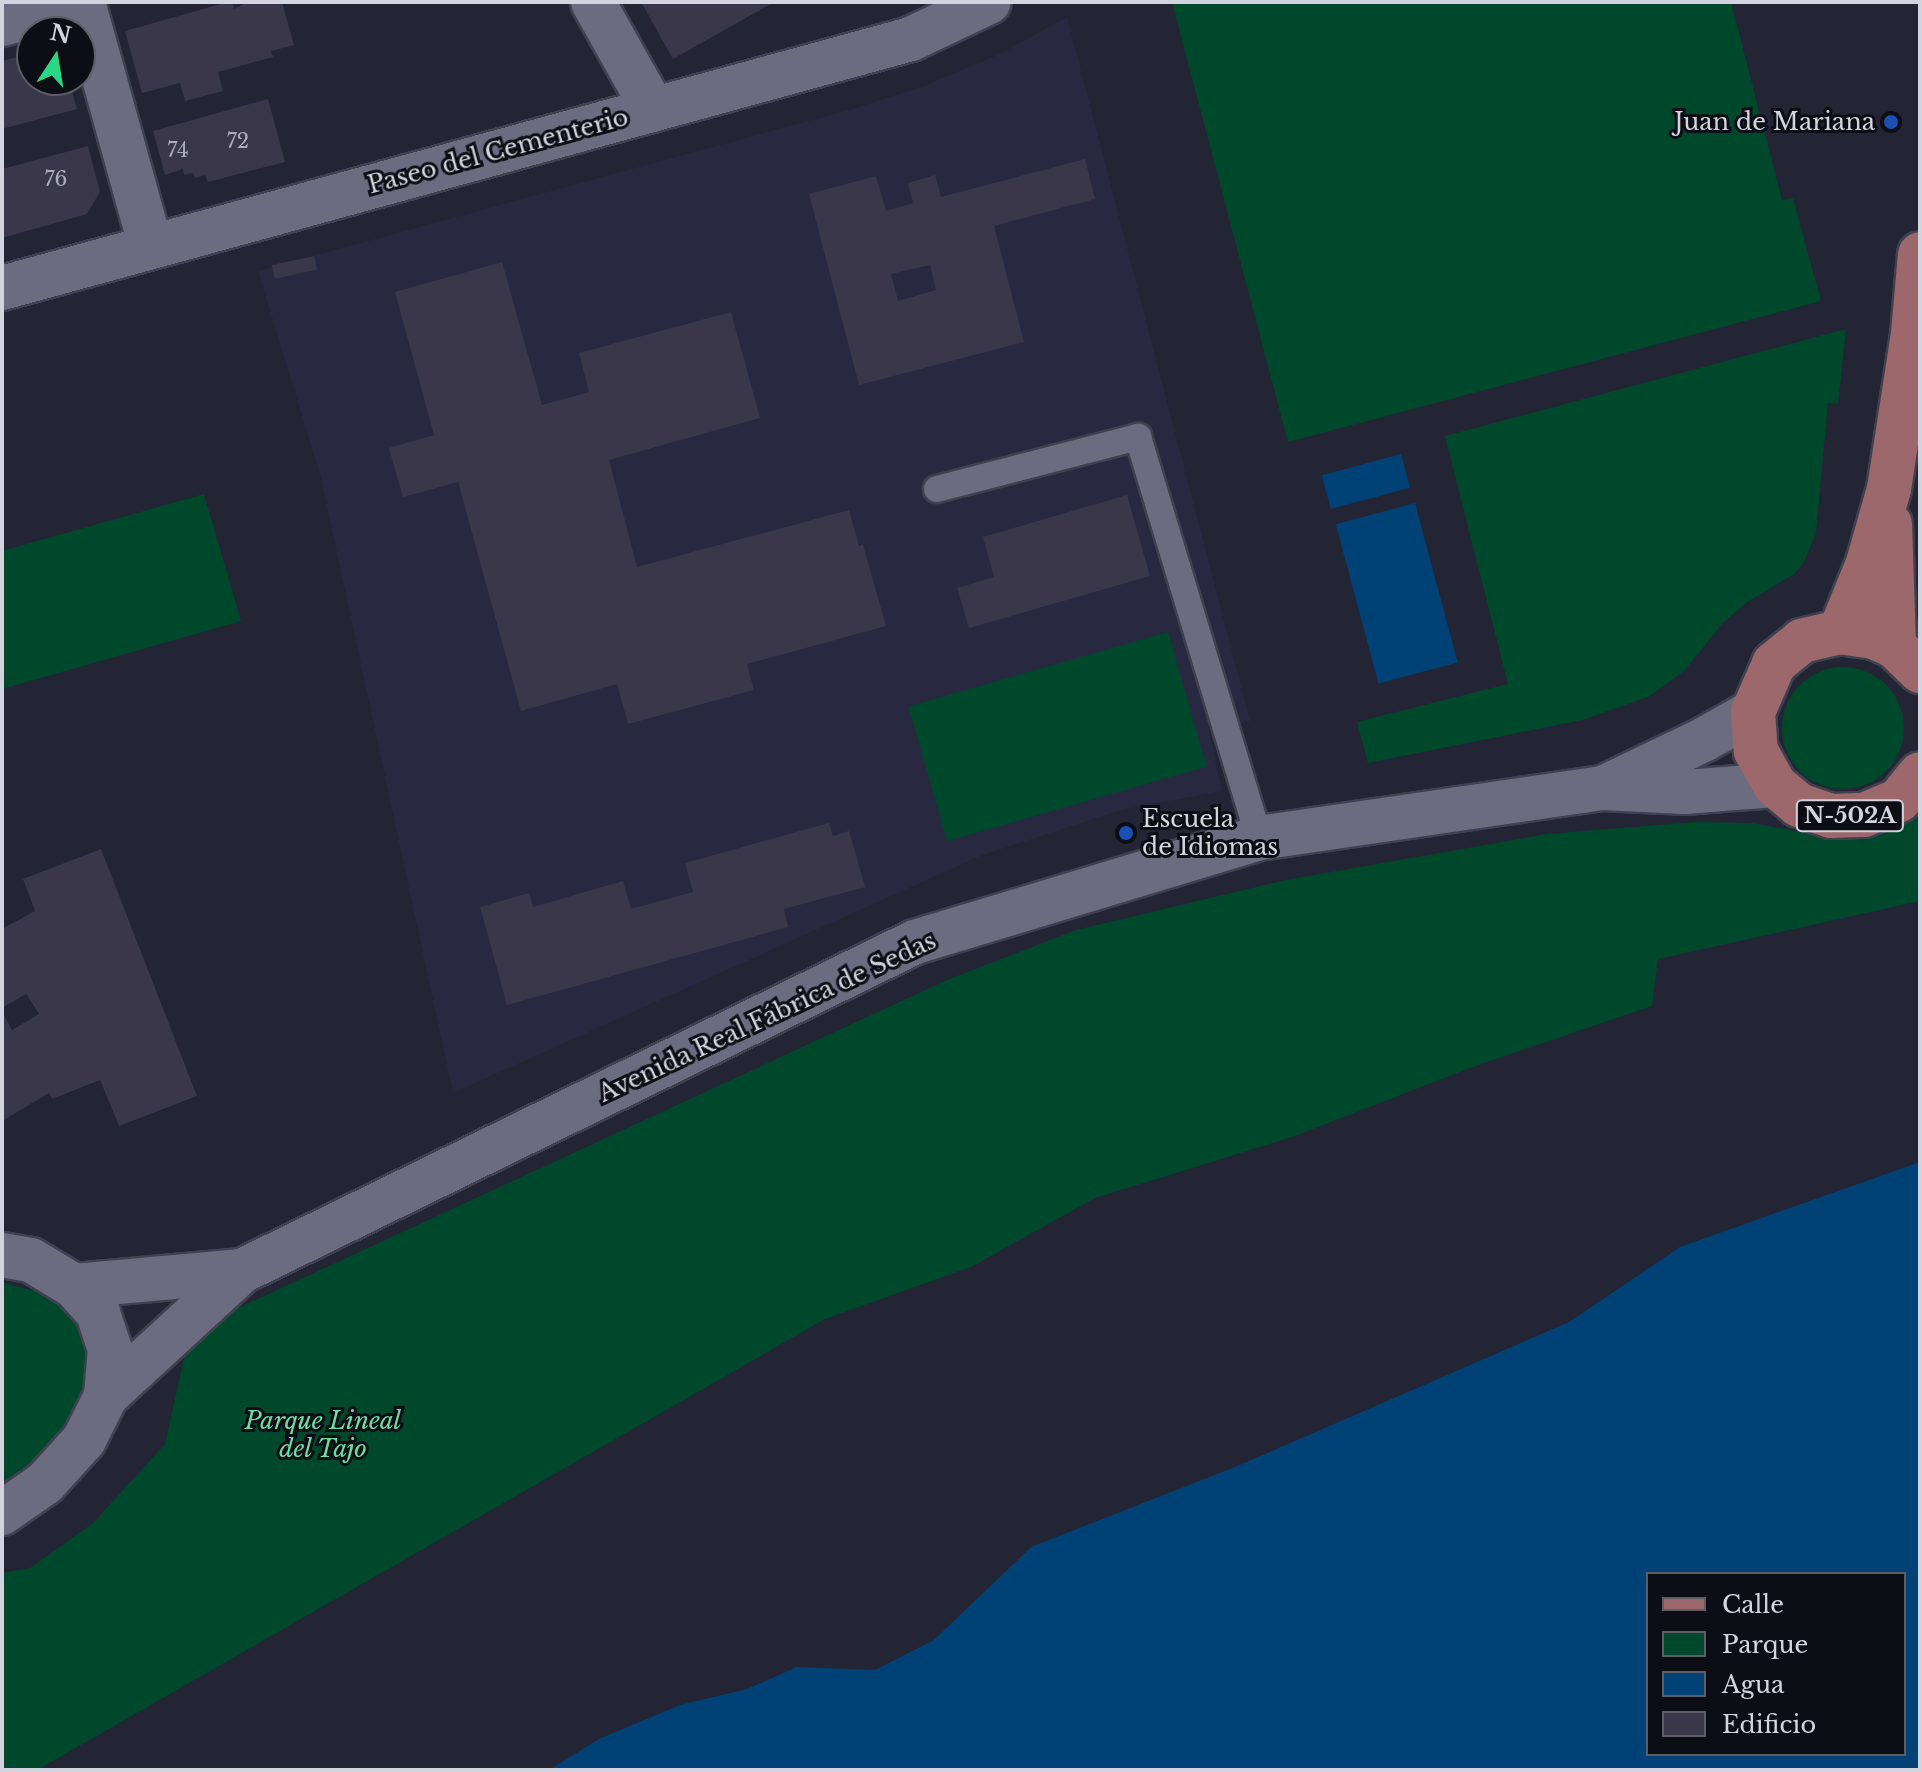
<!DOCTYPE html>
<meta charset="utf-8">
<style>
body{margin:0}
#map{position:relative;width:1922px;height:1772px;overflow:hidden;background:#232434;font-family:"Libre Baskerville",serif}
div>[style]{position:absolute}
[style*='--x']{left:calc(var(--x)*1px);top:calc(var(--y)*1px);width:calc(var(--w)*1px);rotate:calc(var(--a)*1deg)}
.built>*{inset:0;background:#282940}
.green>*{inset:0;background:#00482b;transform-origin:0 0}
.round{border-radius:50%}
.water>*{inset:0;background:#004276;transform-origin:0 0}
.building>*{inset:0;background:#393749;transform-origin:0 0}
.roads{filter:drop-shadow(2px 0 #40414f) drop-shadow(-2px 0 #40414f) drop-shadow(0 2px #40414f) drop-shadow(0 -2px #40414f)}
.lane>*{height:26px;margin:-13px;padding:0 13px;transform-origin:13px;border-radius:13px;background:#6b6c80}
.street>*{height:44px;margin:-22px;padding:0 22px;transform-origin:22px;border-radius:22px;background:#6b6c80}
.secondary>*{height:44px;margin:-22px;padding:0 22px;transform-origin:22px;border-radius:22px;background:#6b6c80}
.primary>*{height:44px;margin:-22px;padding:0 22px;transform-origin:22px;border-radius:22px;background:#9c686c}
.dots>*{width:22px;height:22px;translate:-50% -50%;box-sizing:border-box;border:4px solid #0d0e15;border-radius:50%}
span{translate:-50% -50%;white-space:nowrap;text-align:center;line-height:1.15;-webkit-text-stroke:6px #0d0e15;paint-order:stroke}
.number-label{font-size:20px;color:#acadba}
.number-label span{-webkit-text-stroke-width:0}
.shield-label span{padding:2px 6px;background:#0d0e15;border:2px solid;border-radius:6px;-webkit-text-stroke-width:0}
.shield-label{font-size:22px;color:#d3d4df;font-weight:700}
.poi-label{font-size:24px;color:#d3d4df}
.right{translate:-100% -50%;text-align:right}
.left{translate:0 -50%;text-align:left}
.street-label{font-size:24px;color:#d3d4df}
.park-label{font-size:24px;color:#6bdea3;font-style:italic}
.frame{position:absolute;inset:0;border:4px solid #d3d4df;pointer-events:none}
.legend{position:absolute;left:1646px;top:1572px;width:260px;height:184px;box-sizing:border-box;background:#0d0e15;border:2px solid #5c5d66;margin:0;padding:10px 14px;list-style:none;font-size:24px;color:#d3d4df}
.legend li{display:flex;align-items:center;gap:16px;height:40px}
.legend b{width:40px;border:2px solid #5c5d66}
.north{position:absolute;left:16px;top:16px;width:80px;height:80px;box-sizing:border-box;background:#0d0e15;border:2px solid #5c5d66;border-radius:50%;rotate:12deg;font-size:22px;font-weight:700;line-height:32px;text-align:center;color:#d3d4df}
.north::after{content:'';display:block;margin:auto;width:28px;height:36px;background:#28d885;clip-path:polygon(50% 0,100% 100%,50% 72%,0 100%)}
</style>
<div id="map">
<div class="built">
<i style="clip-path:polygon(1067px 17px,1250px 721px,1209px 732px,1222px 791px,1121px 810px,980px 856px,453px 1093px,321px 478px,258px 271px,856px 108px,924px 86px,1000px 54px)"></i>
</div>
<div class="green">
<i style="clip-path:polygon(1172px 2px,1731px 2px,1782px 200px,1793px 198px,1821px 301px,1288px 442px)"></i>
<i style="clip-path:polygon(1846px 329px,1838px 404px,1828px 403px,1816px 533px,1804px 562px,1794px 574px,1747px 602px,1722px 624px,1684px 671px,1648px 697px,1582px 720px,1368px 763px,1357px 722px,1508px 684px,1445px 436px)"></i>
<i style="clip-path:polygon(204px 494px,241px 621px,2px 689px,2px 551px)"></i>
<i style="left:1168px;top:632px;width:140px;height:270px;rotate:74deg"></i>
<i class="round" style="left:1782px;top:667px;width:122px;height:122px"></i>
<i style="clip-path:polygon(1920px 798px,1920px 901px,1658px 959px,1652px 1006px,1478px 1065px,1292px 1137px,1095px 1198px,971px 1267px,825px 1319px,37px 1770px,2px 1770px,2px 1573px,30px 1568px,93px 1523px,165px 1444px,188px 1341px,208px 1322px,947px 980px,1076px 930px,1286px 880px,1547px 834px,1696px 822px,1752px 823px,1807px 833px,1870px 833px)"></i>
<i style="clip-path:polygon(2px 1282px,62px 1299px,93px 1333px,81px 1416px,41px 1462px,2px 1486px)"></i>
</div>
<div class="water">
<i style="left:1401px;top:454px;width:35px;height:82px;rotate:75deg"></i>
<i style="left:1415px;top:503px;width:165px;height:82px;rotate:75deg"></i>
<i style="clip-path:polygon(evenodd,1920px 1162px,1920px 1770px,549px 1770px,599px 1739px,680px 1705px,747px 1689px,797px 1667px,875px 1670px,934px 1640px,1031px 1547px,1235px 1467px,1569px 1322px,1680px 1247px,1920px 1162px,1648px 1574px,1904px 1574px,1904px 1754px,1648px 1754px,1648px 1574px)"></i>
</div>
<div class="building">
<i style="clip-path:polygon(228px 2px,233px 2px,234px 9px,247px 2px,282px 2px,294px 45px,271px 51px,273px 57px,218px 72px,223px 91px,185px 101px,180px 83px,142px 93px,125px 31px)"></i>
<i style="clip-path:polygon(641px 2px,774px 2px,673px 59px)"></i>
<i style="clip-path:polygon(32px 53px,32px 80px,69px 80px,77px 109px,2px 129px,2px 61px)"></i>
<i style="clip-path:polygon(268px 99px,285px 162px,208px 182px,205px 175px,195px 178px,193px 173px,184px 175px,183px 169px,165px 175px,153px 131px)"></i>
<i style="clip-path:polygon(88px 146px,100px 192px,87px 214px,2px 238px,2px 169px)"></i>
<i style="clip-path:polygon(evenodd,1085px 159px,1095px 199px,994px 226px,1024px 342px,859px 385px,809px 194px,876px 176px,886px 211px,913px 203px,908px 183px,935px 175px,941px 197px,1085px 159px,930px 265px,936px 290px,898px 301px,891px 274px,930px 265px)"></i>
<i style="left:314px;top:256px;width:14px;height:43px;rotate:78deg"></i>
<i style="clip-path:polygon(502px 262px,542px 405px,589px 392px,579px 353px,731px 312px,760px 418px,609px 460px,637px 567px,849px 510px,859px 546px,863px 545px,886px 626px,747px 664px,754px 690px,628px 724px,617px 684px,521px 711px,458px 482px,403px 497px,389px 448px,434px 435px,395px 292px)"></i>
<i style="clip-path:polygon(1127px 495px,1150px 576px,969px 628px,957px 588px,994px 577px,983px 537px)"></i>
<i style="clip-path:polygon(829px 823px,833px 836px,849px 831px,865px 887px,784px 909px,788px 927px,507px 1005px,480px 907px,529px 893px,533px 907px,623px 881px,631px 909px,693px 892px,685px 863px)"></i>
<i style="clip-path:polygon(101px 849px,197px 1096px,119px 1126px,100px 1080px,52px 1099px,49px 1093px,2px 1121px,2px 1011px,12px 1030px,39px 1014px,26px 994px,2px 1008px,2px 929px,35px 911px,23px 879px)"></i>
</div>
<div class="roads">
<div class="lane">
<i style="--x:937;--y:489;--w:208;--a:-14.5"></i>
<i style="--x:1138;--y:437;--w:419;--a:73.2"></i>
</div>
<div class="street">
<i style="--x:83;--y:2;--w:254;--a:74.5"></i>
<i style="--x:593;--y:2;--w:123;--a:60.7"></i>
<i style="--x:2;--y:24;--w:83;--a:-15.4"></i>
<i style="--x:2;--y:288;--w:942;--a:-15.32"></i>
<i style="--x:911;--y:39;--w:86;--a:-25.4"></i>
</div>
<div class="secondary">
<i style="--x:1605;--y:787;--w:111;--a:-25.6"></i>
<i style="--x:1705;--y:739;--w:55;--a:-29.4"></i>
<i style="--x:2;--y:1255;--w:29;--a:10"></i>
<i style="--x:31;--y:1260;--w:50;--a:31.2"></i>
<i style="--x:74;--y:1286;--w:36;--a:48"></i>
<i style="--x:98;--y:1313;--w:38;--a:72"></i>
<i style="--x:110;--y:1349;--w:47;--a:94.9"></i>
<i style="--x:74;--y:1286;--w:169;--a:-5.1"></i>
<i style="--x:2;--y:1513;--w:52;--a:-34.9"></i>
<i style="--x:45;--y:1483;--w:58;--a:-47.8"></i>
<i style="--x:84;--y:1440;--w:49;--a:-63.4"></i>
<i style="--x:106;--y:1396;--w:185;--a:-42.6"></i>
<i style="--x:242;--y:1271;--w:749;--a:-26.05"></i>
<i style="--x:915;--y:942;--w:359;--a:-16.8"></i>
<i style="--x:1259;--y:838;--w:347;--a:-8.3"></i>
<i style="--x:1602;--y:788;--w:83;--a:2.8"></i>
<i style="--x:1685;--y:792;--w:90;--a:-4.4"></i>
</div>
<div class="primary">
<i style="--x:1890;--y:524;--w:122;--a:88.1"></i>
<i style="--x:1840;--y:632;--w:74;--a:-67.9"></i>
<i style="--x:1868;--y:563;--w:77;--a:-74.2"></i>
<i style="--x:1889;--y:489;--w:157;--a:-81.2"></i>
<i style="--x:1913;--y:334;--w:80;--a:-85"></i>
<i style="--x:1920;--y:671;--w:36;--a:-136"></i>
<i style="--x:1894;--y:646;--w:22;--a:-156"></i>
<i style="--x:1874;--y:637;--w:34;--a:-172"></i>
<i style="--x:1840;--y:632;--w:39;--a:167"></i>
<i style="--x:1802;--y:641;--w:36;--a:141"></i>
<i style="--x:1774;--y:664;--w:52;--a:113.6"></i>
<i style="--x:1753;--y:712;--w:39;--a:86"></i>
<i style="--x:1756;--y:751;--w:39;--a:61"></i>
<i style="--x:1775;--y:785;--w:31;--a:40"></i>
<i style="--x:1799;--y:805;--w:34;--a:19"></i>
<i style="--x:1831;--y:816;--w:33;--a:-2"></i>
<i style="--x:1864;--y:815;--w:38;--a:-23"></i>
<i style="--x:1899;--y:800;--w:33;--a:-51"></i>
</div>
</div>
<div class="dots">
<i style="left:1891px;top:122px;background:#1a4fb4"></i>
<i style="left:1126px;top:833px;background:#1a4fb4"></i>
</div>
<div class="number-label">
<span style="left:238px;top:141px">72</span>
<span style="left:178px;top:150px">74</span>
<span style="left:56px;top:179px">76</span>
</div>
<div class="shield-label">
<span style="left:1850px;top:816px">N-502A</span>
</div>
<div class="poi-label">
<span class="right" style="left:1875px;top:122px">Juan de Mariana</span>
<span class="left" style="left:1142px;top:833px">Escuela<br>de Idiomas</span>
</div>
<div class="street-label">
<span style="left:498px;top:151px;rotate:-15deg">Paseo del Cementerio</span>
<span style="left:767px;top:1017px;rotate:-25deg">Avenida Real Fábrica de Sedas</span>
</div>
<div class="park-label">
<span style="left:323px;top:1435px">Parque Lineal<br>del Tajo</span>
</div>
<div class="frame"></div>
<ul class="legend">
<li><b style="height:10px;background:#9c686c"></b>Calle</li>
<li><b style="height:22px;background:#00482b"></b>Parque</li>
<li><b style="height:22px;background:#004276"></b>Agua</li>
<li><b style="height:22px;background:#393749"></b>Edificio</li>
</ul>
<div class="north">N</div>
</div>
